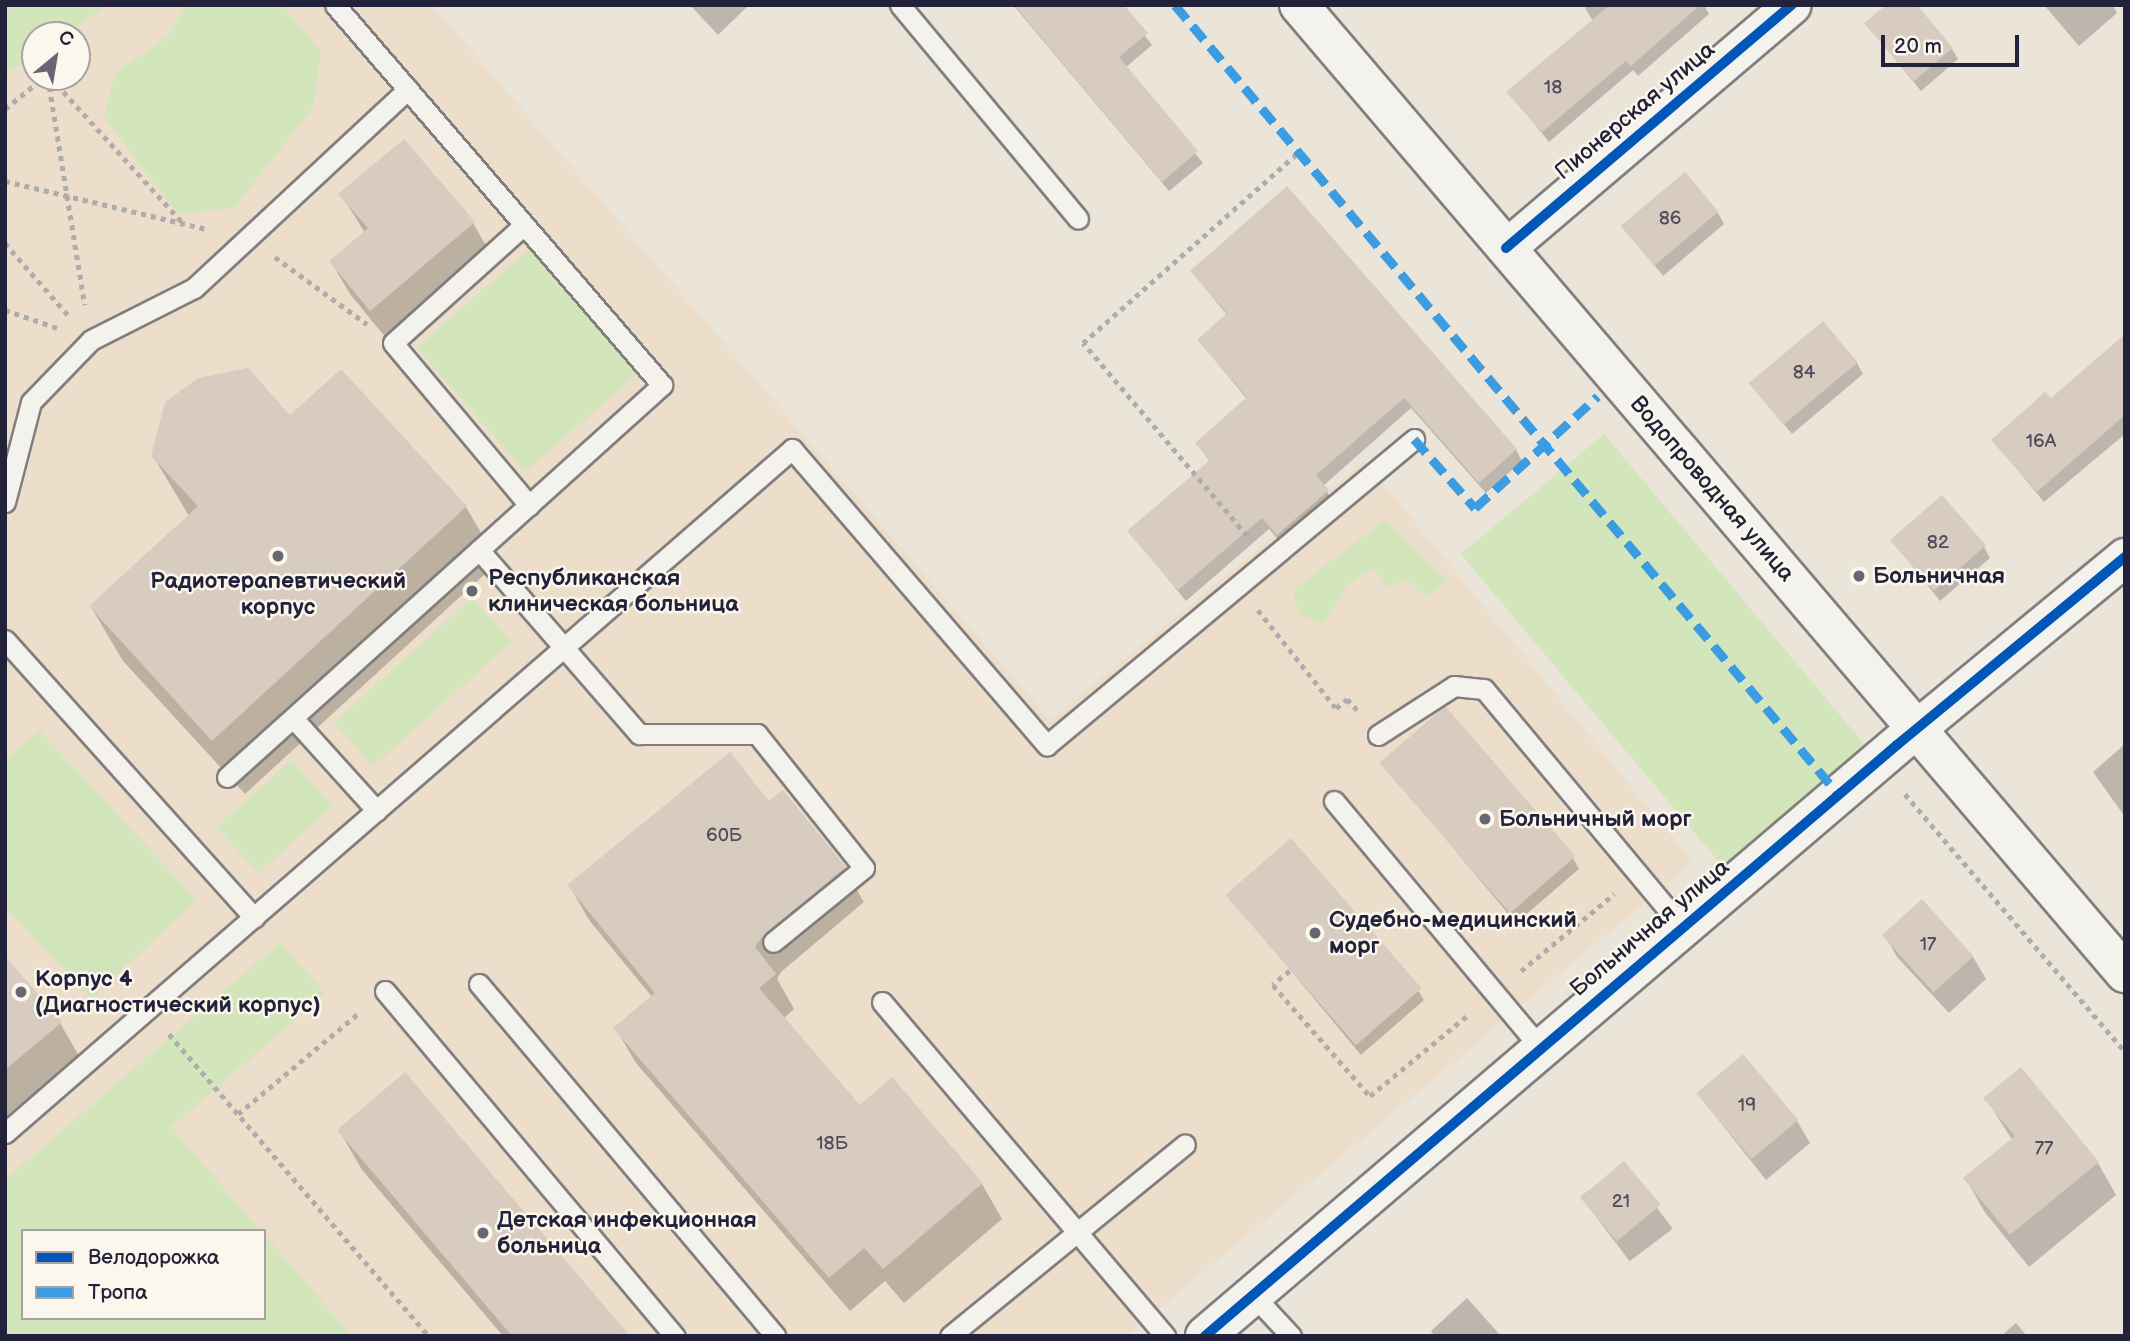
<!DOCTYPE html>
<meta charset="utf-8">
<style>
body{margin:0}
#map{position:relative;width:2130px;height:1341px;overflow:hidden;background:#ebe4d9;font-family:"Balsamiq Sans",sans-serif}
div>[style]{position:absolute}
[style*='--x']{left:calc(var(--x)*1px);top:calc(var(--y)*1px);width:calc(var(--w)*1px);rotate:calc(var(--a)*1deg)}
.built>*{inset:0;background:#ecdeca}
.green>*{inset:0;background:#d3e5ba;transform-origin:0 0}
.shadow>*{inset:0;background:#0003;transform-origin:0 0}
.building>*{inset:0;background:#d7ccbf;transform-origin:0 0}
.path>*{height:4.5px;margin-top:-2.25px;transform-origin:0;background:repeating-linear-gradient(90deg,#afadac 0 5px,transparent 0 10px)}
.roads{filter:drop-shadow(2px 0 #817e7e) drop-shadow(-2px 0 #817e7e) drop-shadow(0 2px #817e7e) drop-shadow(0 -2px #817e7e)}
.lane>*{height:19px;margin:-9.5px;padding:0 9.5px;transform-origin:9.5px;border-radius:9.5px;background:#f4f2ed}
.street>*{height:37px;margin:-18.5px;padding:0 18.5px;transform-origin:18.5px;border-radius:18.5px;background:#f4f2ed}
.secondary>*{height:38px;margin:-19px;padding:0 19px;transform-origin:19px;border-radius:19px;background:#f4f2ed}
.primary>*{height:38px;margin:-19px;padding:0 19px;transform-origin:19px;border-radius:19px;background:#f4f2ed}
.quiet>*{height:9px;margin-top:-4.5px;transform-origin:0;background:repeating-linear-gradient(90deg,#3c9ce2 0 18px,transparent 0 27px)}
.cycleway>*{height:10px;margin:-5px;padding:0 5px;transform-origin:5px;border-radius:5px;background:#0057b8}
.dots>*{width:19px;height:19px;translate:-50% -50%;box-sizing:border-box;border:4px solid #fbf7ec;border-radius:50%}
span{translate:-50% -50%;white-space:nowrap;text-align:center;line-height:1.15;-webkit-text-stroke:5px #fbf7ec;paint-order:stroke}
.number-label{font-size:19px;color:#4f4c5c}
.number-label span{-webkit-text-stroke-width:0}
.street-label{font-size:23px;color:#22223b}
.poi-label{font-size:23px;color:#22223b;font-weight:700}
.left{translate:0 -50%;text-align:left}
.frame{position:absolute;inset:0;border:7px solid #22223b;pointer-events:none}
.legend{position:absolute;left:21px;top:1229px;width:245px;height:91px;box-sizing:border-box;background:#fbf7ec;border:2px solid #a4a2a5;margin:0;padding:9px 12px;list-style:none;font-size:21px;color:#22223b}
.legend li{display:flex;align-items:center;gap:14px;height:35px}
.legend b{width:35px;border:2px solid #a4a2a5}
.north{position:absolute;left:21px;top:21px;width:70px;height:70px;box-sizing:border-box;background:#fbf7ec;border:2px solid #a4a2a5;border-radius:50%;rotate:30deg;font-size:19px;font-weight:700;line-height:28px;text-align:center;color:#22223b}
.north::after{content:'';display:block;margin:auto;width:24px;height:32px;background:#686672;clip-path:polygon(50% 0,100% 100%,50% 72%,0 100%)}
.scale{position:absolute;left:1881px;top:35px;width:138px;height:32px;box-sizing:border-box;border:4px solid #22223b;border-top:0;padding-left:9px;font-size:21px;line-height:24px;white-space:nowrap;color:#22223b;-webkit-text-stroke:5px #fbf7ec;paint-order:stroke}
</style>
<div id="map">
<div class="built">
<i style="clip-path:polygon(evenodd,5px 5px,432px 5px,1050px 720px,1365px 461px,1693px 862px,1127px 1336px,5px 1336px,5px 5px,35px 35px,77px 35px,77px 77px,35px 77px,35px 35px,5px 5px,23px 1231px,264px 1231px,264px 1318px,23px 1318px,23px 1231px)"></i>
</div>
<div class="green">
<i style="clip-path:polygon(5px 5px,107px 5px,67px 35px,35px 35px,35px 56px,5px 75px)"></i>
<i style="clip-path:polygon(186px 5px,282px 5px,321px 51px,314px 106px,235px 207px,179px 215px,104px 118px,116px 72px,167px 37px)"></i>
<i style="left:539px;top:241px;width:165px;height:162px;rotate:49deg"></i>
<i style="left:1604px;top:434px;width:409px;height:187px;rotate:50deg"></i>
<i style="clip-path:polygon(1385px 520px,1447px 581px,1426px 597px,1407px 579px,1387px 587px,1374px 568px,1348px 584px,1324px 624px,1301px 615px,1292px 591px)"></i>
<i style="left:472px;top:598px;width:59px;height:186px;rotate:48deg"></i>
<i style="clip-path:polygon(39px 730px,197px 900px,91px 999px,5px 907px,5px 761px)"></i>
<i style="left:291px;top:760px;width:62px;height:100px;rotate:48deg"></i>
<i style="clip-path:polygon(281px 942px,325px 994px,171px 1127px,261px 1231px,23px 1231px,23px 1318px,264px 1318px,264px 1234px,352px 1336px,5px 1336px,5px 1180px)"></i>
</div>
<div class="shadow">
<i style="clip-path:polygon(690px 5px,749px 5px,718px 35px)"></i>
<i style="clip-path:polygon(1013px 5px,1122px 5px,1152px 45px,1125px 68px,1203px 163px,1169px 191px)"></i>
<i style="clip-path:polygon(1588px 5px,1704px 5px,1709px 14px,1638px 76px,1633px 70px,1549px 142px,1509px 92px,1593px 21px,1585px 8px)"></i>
<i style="clip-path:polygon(2044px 5px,2113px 5px,2117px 13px,2079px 46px)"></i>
<i style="clip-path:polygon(1866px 24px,1952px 49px,1958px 59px,1921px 91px)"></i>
<i style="clip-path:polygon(341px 194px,473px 223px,492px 256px,390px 343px,350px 294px,331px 262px,365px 233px)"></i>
<i style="clip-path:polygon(1718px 213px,1724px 224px,1663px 276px,1624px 227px)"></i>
<i style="clip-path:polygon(1192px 272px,1516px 450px,1522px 461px,1486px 493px,1411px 408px,1323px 486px,1334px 502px,1284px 546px,1269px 529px,1186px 601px,1129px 531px,1210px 462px,1197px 443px,1247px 399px,1199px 341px,1228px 316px)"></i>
<i style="clip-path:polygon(2125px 349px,2125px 434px,2044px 502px,1993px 440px)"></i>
<i style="clip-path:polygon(1857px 363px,1863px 374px,1792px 434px,1751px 384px)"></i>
<i style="clip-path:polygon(341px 371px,466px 507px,498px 562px,245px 794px,123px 661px,91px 607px,189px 516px,153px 456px,290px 418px)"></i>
<i style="clip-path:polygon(1892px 540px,1984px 547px,1990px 558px,1940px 601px)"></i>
<i style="clip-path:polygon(2125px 744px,2125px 817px,2093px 772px)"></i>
<i style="clip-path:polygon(1382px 763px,1573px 858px,1579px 869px,1516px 923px)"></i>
<i style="clip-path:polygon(769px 803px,844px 868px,864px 902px,781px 972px,777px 979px,794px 1009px,783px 1019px,860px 1108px,892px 1080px,982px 1184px,1002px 1219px,904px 1303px,885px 1281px,850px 1311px,636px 1063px,616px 1029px,652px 997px,589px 920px,569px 885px)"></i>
<i style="clip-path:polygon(1228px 895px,1418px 990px,1424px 1000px,1361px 1055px)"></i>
<i style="clip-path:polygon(1922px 901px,1973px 957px,1986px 979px,1949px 1013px,1897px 957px,1885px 935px)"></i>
<i style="clip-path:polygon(5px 964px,60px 1023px,79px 1056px,5px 1118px)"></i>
<i style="clip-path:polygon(1698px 1094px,1797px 1121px,1810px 1143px,1766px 1180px)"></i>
<i style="clip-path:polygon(1986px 1098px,2098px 1163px,2116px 1195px,2029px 1267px,1984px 1211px,1966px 1179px,2012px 1140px)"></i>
<i style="clip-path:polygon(339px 1130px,627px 1336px,503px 1336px,362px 1170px)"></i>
<i style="left:1624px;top:1164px;width:81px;height:54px;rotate:53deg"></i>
<i style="clip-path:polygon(1467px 1298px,1501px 1336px,1434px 1336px,1431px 1331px)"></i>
<i style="clip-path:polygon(2016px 1323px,2027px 1336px,2001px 1336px)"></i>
</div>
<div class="building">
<i style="clip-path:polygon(1014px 5px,1124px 5px,1148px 33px,1119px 57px,1198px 151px,1162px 182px)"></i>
<i style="clip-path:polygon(1610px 5px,1700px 5px,1631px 66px,1626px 61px,1542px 132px,1506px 92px)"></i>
<i style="clip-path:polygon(1886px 5px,1917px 5px,1953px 48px,1914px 81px,1864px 23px)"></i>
<i style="clip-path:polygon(404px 139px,475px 222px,370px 311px,329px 261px,368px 228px,338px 194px)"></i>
<i style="left:1685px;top:172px;width:52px;height:84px;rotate:50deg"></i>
<i style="clip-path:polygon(1287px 186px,1517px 449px,1479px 483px,1404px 398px,1316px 475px,1329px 490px,1277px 535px,1262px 518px,1178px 590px,1127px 531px,1210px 460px,1195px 443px,1247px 397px,1197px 340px,1227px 313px,1190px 271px)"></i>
<i style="left:1823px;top:321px;width:54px;height:97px;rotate:50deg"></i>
<i style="clip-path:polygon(2125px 334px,2125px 415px,2037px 492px,1991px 440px,2045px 392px,2051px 398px)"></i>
<i style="clip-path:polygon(248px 368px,290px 415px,341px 369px,467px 506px,212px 741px,89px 606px,198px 506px,151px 456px,165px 402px,198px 378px)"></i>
<i style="left:1942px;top:495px;width:67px;height:69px;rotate:49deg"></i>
<i style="left:1445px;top:706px;width:199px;height:87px;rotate:49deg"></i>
<i style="clip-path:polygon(730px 752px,769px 801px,783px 790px,846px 867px,762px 937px,755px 947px,776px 974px,759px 988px,860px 1105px,892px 1077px,983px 1183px,883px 1269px,864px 1248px,829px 1278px,613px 1028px,655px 993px,567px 885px)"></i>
<i style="left:1291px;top:838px;width:199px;height:87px;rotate:49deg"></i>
<i style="left:1922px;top:899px;width:77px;height:54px;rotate:48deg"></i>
<i style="clip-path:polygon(5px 956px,62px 1022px,5px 1070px)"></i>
<i style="left:1743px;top:1054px;width:86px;height:61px;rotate:50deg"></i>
<i style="clip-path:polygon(2021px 1067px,2099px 1162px,2010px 1235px,1963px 1178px,2015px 1136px,1983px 1098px)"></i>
<i style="clip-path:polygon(405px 1072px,630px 1336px,512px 1336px,337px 1130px)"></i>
<i style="left:1624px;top:1161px;width:57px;height:57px;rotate:50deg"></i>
</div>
<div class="path">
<i style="--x:48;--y:77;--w:231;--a:80.8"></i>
<i style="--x:50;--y:77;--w:195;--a:47.7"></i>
<i style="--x:5;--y:109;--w:50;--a:-39.4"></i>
<i style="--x:5;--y:181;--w:208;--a:13.4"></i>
<i style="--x:5;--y:243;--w:97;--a:48.8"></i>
<i style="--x:275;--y:257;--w:114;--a:36.1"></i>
<i style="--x:5;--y:310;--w:55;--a:19.1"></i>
<i style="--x:1247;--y:536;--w:253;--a:-130.4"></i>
<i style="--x:1083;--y:343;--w:288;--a:-41.5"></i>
<i style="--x:1258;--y:610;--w:125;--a:51.5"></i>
<i style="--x:1336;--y:708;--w:14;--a:-39"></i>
<i style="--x:1347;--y:699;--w:16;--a:47"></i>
<i style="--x:1905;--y:794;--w:339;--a:49.5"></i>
<i style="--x:1290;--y:971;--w:22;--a:141"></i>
<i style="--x:1273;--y:985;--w:147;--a:48.9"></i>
<i style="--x:1370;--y:1096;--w:127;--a:-39.6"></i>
<i style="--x:1521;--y:971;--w:121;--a:-39.6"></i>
<i style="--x:169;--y:1034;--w:399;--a:49.3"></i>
<i style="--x:238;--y:1114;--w:159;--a:-39.9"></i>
</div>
<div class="roads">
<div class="lane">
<i style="--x:900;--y:5;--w:278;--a:50.2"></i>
<i style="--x:524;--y:225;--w:176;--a:138"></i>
<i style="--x:393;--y:343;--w:212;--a:50"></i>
<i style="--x:5;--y:502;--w:103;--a:-75.4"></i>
<i style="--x:31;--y:402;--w:86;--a:-45.9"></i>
<i style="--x:91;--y:340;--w:115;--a:-26.8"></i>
<i style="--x:194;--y:288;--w:292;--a:-42.9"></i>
<i style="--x:479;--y:550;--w:244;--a:49"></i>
<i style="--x:639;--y:734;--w:118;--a:0"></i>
<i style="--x:757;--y:734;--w:171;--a:51.4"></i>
<i style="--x:864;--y:868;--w:117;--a:140.9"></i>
<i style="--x:5;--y:640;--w:373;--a:48.1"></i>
<i style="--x:293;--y:718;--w:125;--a:47.9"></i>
<i style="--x:1378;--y:735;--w:90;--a:-32.8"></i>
<i style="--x:1454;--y:686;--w:30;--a:6"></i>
<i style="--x:1484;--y:689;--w:311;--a:50.2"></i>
<i style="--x:227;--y:777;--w:586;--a:-42.02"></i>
<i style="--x:662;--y:385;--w:501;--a:-130.71"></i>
<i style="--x:1334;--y:801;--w:323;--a:50.1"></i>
<i style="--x:479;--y:984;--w:460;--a:49.9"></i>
<i style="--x:385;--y:991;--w:451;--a:50"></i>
<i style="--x:882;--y:1002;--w:438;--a:49.7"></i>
<i style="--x:5;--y:1133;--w:1043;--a:-40.99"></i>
<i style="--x:792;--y:449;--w:391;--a:49.3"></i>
<i style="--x:1047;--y:745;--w:478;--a:-39.8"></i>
<i style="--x:1253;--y:1295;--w:56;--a:47.2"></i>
<i style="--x:950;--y:1336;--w:303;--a:-39.2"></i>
</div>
<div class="street">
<i style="--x:1506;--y:248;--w:375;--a:-40.4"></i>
<i style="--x:1916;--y:729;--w:271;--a:-39.5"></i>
</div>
<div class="secondary">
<i style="--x:1205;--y:1336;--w:935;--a:-40.49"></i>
</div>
<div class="primary">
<i style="--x:1299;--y:5;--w:1273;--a:49.53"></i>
</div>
</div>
<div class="quiet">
<i style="--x:1175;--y:5;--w:1032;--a:49.95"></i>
<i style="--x:1414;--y:439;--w:92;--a:48.5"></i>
<i style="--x:1475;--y:508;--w:166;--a:-42.3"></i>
</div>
<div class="cycleway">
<i style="--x:1506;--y:248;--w:375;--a:-40.4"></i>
<i style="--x:1205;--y:1336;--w:910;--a:-40.5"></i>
<i style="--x:1897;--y:745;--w:296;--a:-39.5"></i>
</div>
<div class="dots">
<i style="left:278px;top:556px;background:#686672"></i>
<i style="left:1859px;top:576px;background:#686672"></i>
<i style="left:472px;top:591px;background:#686672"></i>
<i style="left:1485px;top:819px;background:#686672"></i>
<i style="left:1315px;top:933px;background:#686672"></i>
<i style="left:21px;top:992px;background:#686672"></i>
<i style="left:483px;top:1233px;background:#686672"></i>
</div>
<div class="number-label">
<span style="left:1553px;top:88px">18</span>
<span style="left:1670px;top:219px">86</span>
<span style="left:1804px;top:373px">84</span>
<span style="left:2041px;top:442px">16А</span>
<span style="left:1938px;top:543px">82</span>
<span style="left:724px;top:836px">60Б</span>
<span style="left:1928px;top:945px">17</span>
<span style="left:1747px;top:1106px">19</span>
<span style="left:832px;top:1144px">18Б</span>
<span style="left:2044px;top:1149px">77</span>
<span style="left:1621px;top:1202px">21</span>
</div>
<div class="street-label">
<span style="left:1635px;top:111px;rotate:-40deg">Пионерская улица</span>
<span style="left:1712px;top:489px;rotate:49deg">Водопроводная улица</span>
<span style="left:1650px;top:928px;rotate:-40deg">Больничная улица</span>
</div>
<div class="poi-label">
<span class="left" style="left:1873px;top:576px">Больничная</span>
<span class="left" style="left:488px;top:591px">Республиканская<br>клиническая больница</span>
<span style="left:278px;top:594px">Радиотерапевтический<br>корпус</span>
<span class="left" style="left:1499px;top:819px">Больничный морг</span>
<span class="left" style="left:1329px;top:933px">Судебно-медицинский<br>морг</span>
<span class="left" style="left:35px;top:992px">Корпус 4<br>(Диагностический корпус)</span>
<span class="left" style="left:497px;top:1233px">Детская инфекционная<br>больница</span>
</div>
<div class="frame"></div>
<ul class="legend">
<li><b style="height:9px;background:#0057b8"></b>Велодорожка</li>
<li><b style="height:9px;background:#3c9ce2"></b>Тропа</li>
</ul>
<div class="north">С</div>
<div class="scale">20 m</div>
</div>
